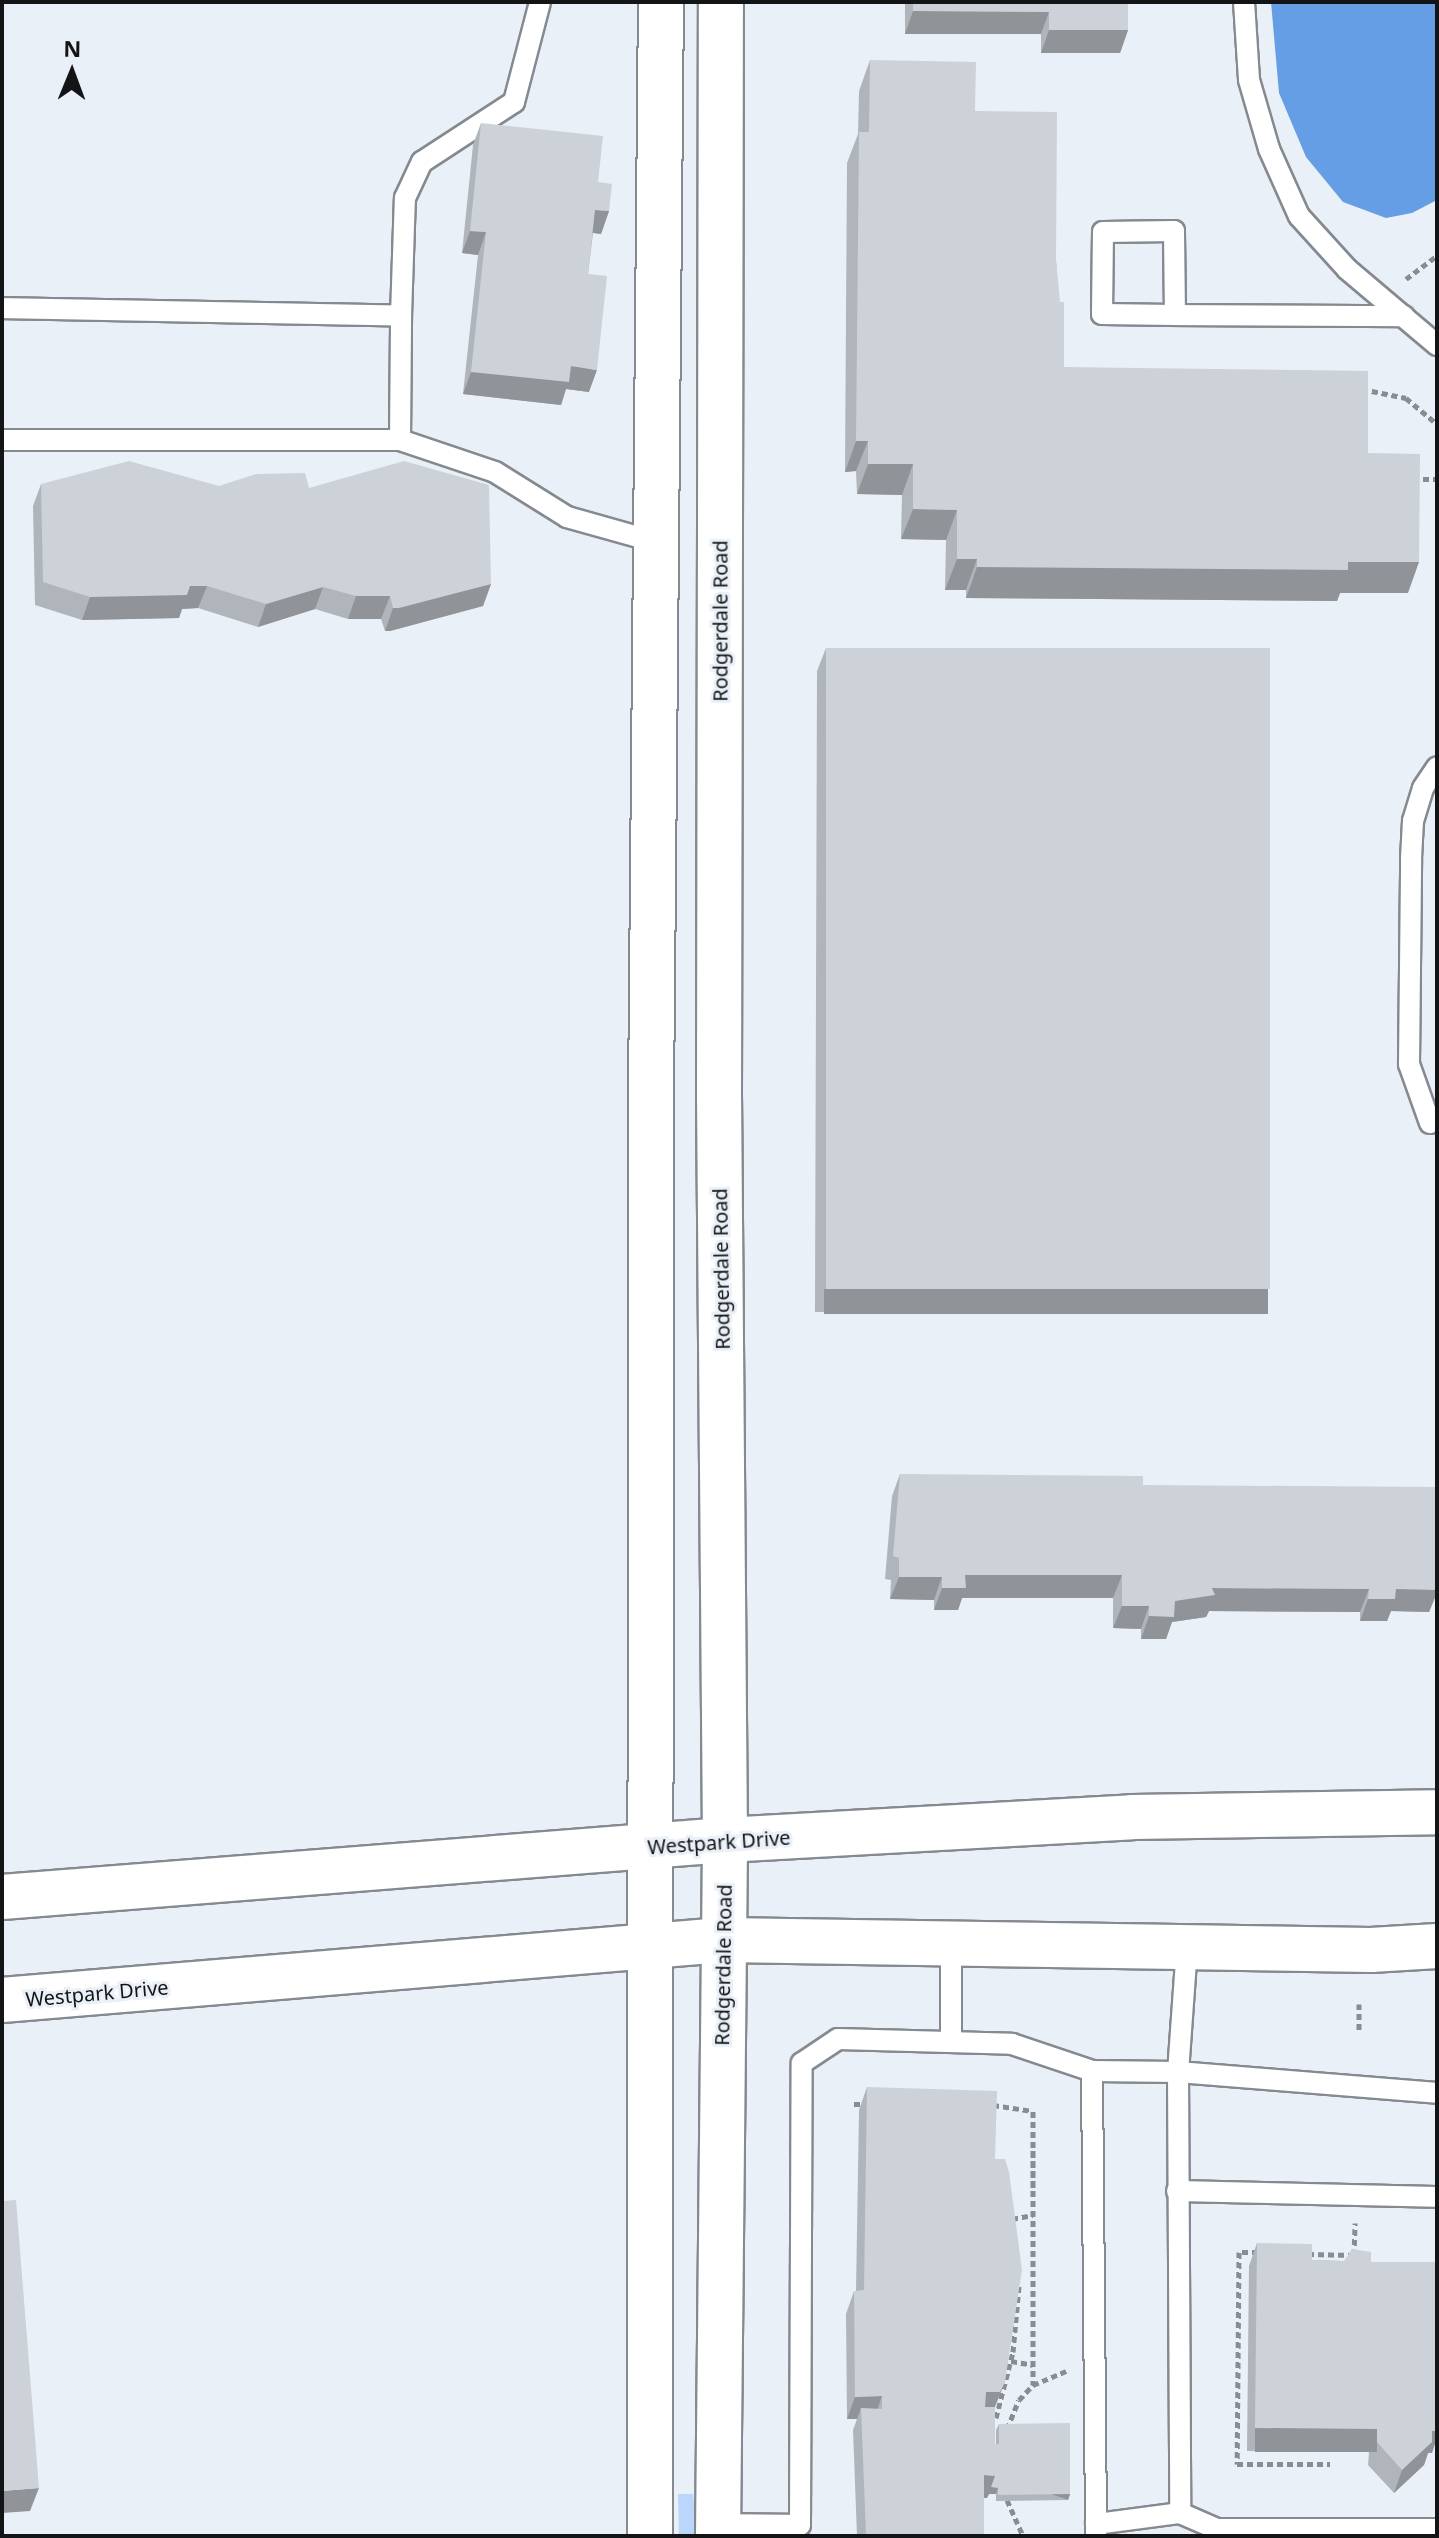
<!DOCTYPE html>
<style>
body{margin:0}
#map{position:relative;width:1439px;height:2538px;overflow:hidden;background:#eaf0f7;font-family:"Noto Sans",sans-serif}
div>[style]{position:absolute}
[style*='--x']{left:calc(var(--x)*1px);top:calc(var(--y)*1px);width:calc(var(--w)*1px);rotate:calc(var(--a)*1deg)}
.green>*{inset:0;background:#bad6fb}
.water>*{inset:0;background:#659ee4}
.path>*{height:5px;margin-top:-2.5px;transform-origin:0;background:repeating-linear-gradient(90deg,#888d91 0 6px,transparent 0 10px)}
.roads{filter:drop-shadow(2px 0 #858a90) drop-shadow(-2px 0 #858a90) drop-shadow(0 2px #858a90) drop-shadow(0 -2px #858a90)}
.service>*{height:20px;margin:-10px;padding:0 10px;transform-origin:10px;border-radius:10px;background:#fff}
.tertiary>*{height:44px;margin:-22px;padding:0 22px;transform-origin:22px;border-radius:22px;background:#fff}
.secondary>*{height:44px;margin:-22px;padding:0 22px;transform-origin:22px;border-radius:22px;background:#fff}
.wall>*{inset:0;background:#b0b5bb}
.shaded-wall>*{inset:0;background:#909398;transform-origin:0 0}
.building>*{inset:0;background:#cdd2d9;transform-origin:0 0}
span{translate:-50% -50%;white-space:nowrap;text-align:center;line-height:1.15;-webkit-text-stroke:6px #eaf0f7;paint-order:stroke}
.street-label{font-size:20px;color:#121416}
.frame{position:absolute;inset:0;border:4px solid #121416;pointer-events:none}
.north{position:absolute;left:32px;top:32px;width:80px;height:80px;-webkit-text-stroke:6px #eaf0f7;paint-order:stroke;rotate:1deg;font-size:22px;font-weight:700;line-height:32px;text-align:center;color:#121416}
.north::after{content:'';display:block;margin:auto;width:28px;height:36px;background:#121416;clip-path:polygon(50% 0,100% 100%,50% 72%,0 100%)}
</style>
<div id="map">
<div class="green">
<i style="clip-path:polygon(678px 2494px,693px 2494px,698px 2536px,679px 2536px)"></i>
</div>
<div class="water">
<i style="clip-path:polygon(1271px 2px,1437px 2px,1437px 200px,1412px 213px,1386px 218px,1343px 202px,1306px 157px,1279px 93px)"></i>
</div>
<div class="path">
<i style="--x:1406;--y:279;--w:39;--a:-37"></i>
<i style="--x:1362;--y:389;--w:45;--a:11.6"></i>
<i style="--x:1406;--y:398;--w:40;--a:40"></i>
<i style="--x:1413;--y:479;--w:24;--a:0"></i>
<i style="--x:1359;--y:2030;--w:26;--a:-90"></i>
<i style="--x:854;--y:2104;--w:13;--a:0"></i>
<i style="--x:993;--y:2105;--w:40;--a:8.5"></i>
<i style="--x:1033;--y:2111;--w:274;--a:90"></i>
<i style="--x:1012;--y:2219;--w:21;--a:-11"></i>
<i style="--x:1258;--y:2252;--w:19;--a:180"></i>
<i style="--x:1239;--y:2252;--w:212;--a:90.5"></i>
<i style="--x:1237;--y:2464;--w:93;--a:0"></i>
<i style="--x:1308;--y:2254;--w:46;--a:1.2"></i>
<i style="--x:1354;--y:2255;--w:32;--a:-88"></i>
<i style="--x:1011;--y:2361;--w:22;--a:10"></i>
<i style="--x:996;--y:2418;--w:68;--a:-75.6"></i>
<i style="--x:1013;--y:2352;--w:66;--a:-84.8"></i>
<i style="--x:1007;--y:2429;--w:31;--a:-68"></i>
<i style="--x:1019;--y:2400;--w:21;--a:-47"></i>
<i style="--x:1033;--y:2385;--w:36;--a:-23"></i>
<i style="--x:1007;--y:2500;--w:39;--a:66"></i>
</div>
<div class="roads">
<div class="service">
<i style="--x:1244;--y:2;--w:78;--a:86.3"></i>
<i style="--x:1249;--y:80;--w:72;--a:73.8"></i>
<i style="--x:1269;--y:149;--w:73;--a:65.9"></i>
<i style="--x:1299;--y:216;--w:72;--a:47.8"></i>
<i style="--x:1347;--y:269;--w:118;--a:40.2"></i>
<i style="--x:2;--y:308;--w:399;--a:1.1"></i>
<i style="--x:401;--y:316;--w:118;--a:-88.1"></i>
<i style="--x:405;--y:198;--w:40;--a:-65"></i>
<i style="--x:422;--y:162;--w:110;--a:-33.1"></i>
<i style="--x:514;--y:102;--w:103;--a:-75.4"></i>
<i style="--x:1175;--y:315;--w:84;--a:-90.7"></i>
<i style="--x:1174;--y:231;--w:71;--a:179.2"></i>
<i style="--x:1103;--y:232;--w:82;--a:90.7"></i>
<i style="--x:1102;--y:314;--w:73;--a:0.8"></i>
<i style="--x:1175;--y:315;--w:229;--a:0.3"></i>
<i style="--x:2;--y:440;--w:398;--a:0"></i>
<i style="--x:400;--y:440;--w:100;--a:18.6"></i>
<i style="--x:495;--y:472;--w:85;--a:32"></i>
<i style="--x:567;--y:517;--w:92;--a:15.7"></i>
<i style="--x:400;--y:440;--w:124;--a:-89.5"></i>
<i style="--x:1430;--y:1123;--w:63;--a:-109.6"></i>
<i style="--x:1409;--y:1064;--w:205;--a:-89.4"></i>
<i style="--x:1411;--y:859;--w:38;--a:-87"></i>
<i style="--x:1413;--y:821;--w:34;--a:-73"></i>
<i style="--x:1423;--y:788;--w:25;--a:-56"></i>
<i style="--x:1187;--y:1947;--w:125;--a:94.1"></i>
<i style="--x:1178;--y:2072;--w:441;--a:89.7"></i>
<i style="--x:1180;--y:2513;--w:40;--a:23.4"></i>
<i style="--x:1217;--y:2529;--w:220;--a:0"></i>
<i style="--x:951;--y:2042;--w:100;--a:-90"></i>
<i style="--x:1092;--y:2071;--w:86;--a:0.7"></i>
<i style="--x:1178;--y:2072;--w:260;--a:4.6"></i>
<i style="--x:1177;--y:2191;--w:260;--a:1.3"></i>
<i style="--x:718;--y:2524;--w:82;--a:0.7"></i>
<i style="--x:800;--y:2525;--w:462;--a:-89.8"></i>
<i style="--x:802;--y:2063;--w:43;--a:-33.7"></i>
<i style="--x:838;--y:2039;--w:174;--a:1.6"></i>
<i style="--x:1012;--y:2044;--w:84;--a:18.6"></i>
<i style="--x:1092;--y:2071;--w:465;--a:89.5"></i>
<i style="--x:1096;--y:2524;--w:85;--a:-7.5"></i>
</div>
<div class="tertiary">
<i style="--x:650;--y:2536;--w:1439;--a:-89.96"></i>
<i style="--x:651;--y:1097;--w:1095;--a:-89.48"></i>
<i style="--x:718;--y:2536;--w:696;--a:-89.42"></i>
<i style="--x:725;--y:1840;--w:742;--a:-90.46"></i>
<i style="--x:719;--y:1098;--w:1096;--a:-89.9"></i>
</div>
<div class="secondary">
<i style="--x:2;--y:1897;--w:725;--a:-4.51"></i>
<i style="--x:725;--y:1840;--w:408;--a:-3.2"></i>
<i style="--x:1132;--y:1817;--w:305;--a:-0.9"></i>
<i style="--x:2;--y:2000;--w:723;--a:-4.76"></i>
<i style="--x:723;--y:1940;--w:648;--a:0.88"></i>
<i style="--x:1371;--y:1950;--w:66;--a:-3.5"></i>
</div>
</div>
<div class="wall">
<i style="clip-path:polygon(905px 2px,1128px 2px,1128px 30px,1120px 53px,1041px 53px,1041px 34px,905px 34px)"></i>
<i style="clip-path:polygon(870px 60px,975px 111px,1056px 260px,1064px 367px,1368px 453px,1408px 593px,1340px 593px,1337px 601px,966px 598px,966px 590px,945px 590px,946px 540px,901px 539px,902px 495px,857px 494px,856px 471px,845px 472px,847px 163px,858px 134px,859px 91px)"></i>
<i style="clip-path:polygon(481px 123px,598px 182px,609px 211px,601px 234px,593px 233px,588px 274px,589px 392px,566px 389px,561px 405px,463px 394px,478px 255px,462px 253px,473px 145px)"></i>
<i style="clip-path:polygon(41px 484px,309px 488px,491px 584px,483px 606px,390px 631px,385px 631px,381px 619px,348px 619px,315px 609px,258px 627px,198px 608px,182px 609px,179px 618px,82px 620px,35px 605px,33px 506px)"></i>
<i style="clip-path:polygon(826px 648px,1268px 1291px,1260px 1313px,815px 1312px,817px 671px)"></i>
<i style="clip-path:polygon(900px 1474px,1143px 1485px,1436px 1595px,1429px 1612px,1391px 1611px,1387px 1621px,1360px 1621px,1360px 1612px,1209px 1611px,1206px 1617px,1172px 1622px,1166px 1639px,1141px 1639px,1141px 1629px,1113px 1628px,1113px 1598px,962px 1598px,958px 1610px,934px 1610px,934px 1600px,890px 1599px,891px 1580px,885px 1579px,892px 1496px)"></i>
<i style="clip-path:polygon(867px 2087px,995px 2159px,995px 2444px,996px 2444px,996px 2430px,999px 2424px,1070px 2494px,1068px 2500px,996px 2501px,996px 2494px,989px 2494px,987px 2498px,984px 2498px,984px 2536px,857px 2536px,853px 2430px,857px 2419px,847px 2419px,846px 2314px,854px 2291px,856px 2291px,859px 2110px)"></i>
<i style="clip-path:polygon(1257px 2243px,1312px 2260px,1371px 2262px,1432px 2453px,1428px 2453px,1424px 2465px,1394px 2493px,1368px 2465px,1369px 2452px,1247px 2451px,1249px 2266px)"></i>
</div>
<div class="shaded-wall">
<i style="clip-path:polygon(913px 11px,1049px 12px,1041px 34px,905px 34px)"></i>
<i style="clip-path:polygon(1049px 30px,1128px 30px,1120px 53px,1041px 53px)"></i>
<i style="clip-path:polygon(595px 210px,609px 211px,601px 234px,587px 232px)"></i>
<i style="clip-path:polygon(470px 231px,486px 232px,478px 255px,462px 253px)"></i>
<i style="clip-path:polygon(571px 366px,597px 370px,589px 392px,566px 389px,561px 405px,463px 394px,471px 372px)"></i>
<i style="clip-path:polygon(856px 441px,868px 441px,856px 471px,845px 472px)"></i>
<i style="clip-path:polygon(868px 464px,913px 464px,902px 495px,857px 494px)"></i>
<i style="clip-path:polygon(913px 509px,957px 510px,946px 540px,901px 539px)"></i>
<i style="clip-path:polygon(957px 559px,977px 559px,966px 590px,945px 590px)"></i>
<i style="clip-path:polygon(1348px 562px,1419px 562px,1408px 593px,1340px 593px,1337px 601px,966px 598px,977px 567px)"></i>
<i style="clip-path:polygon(491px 584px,483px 606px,390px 631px,385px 631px,393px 608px)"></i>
<i style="clip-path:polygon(190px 586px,207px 586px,198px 608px,182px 609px,179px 618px,82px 620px,90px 597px)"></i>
<i style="clip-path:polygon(323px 587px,315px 609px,258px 627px,266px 604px)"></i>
<i style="clip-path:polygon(356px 596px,390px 596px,381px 619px,348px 619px)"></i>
<i style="left:824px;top:1289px;width:444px;height:25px"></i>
<i style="clip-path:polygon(965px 1575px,1122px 1575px,1113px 1598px,962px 1598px,958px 1610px,934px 1610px,942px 1588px)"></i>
<i style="clip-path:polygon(1437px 1575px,1437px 1595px,1436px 1595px,1429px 1612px,1391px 1611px,1387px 1621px,1360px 1621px,1368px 1599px)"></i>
<i style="clip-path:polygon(899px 1577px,942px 1577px,934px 1600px,890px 1599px)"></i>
<i style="clip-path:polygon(1212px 1588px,1369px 1589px,1360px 1612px,1209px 1611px,1206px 1617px,1172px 1622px,1166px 1639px,1141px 1639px,1149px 1616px,1175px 1601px)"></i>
<i style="clip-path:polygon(1122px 1606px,1149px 1606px,1141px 1629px,1113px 1628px)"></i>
<i style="clip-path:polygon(1005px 2382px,992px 2414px,978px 2414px,986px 2392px)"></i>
<i style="clip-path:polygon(882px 2396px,874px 2419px,861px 2408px,857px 2419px,847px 2419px,855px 2397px)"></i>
<i style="left:1255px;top:2428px;width:122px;height:24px"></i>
<i style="clip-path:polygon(1432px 2431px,1437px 2431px,1437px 2438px,1432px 2453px,1428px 2453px,1424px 2465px,1394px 2493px,1402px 2470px)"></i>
<i style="clip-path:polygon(984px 2475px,995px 2476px,998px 2488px,996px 2494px,989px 2494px,987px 2498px,976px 2498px)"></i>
<i style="clip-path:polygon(39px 2488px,30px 2511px,2px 2513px,2px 2491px)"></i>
<i style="left:1070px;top:2494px;width:6px;height:72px;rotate:108deg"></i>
</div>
<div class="building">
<i style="clip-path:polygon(913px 2px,1128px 2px,1128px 30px,1049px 30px,1049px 12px,913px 11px)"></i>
<i style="clip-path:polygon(870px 60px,976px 62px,975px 111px,1057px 112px,1056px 260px,1060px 302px,1064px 302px,1064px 367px,1368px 371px,1368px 453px,1420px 454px,1419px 562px,1348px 562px,1348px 570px,977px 567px,977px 559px,957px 559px,957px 510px,913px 509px,913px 464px,868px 464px,868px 441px,856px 441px,859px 132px,869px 132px)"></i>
<i style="clip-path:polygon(481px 123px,603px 136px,598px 182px,612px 184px,609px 211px,595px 210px,588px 274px,607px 276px,597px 370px,571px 366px,569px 382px,471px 372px,486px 232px,470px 231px)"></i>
<i style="clip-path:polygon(129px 461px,219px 486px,256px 474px,305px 473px,309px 488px,404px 461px,489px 485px,491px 584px,399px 608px,393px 608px,390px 596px,356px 596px,323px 587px,266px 604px,207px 586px,190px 586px,187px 595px,90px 597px,43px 582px,41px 484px)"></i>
<i style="left:826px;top:648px;width:444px;height:641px"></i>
<i style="clip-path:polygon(900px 1474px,1143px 1476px,1143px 1485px,1437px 1487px,1437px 1590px,1396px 1589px,1395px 1599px,1368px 1599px,1369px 1589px,1212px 1588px,1215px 1595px,1175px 1601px,1174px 1617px,1149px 1616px,1149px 1606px,1122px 1606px,1122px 1575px,965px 1575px,966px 1588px,942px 1588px,942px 1577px,899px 1577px,899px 1558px,893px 1556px)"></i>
<i style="clip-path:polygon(867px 2087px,997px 2091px,995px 2159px,1005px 2159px,1009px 2172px,1022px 2270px,1005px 2382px,1000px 2392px,986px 2392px,985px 2407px,995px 2407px,995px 2476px,984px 2475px,984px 2536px,866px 2535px,861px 2408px,882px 2409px,882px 2396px,855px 2397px,854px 2291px,864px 2290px)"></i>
<i style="clip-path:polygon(16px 2200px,39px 2488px,2px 2491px,2px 2201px)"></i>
<i style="clip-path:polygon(1257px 2243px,1312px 2244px,1312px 2260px,1344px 2261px,1352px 2249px,1371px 2252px,1371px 2262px,1437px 2262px,1437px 2431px,1432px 2431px,1432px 2442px,1402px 2470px,1377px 2442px,1377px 2429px,1255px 2428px)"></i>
<i style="clip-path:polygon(1070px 2423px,1070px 2494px,998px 2495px,998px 2488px,991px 2487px,995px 2476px,995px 2444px,999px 2444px,999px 2424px)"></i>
</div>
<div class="street-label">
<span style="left:720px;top:621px;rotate:-90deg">Rodgerdale Road</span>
<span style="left:721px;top:1269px;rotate:-91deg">Rodgerdale Road</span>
<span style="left:719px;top:1842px;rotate:-4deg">Westpark Drive</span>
<span style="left:723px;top:1965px;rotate:-89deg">Rodgerdale Road</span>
<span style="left:97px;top:1993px;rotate:-5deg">Westpark Drive</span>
</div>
<div class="frame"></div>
<div class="north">N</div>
</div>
